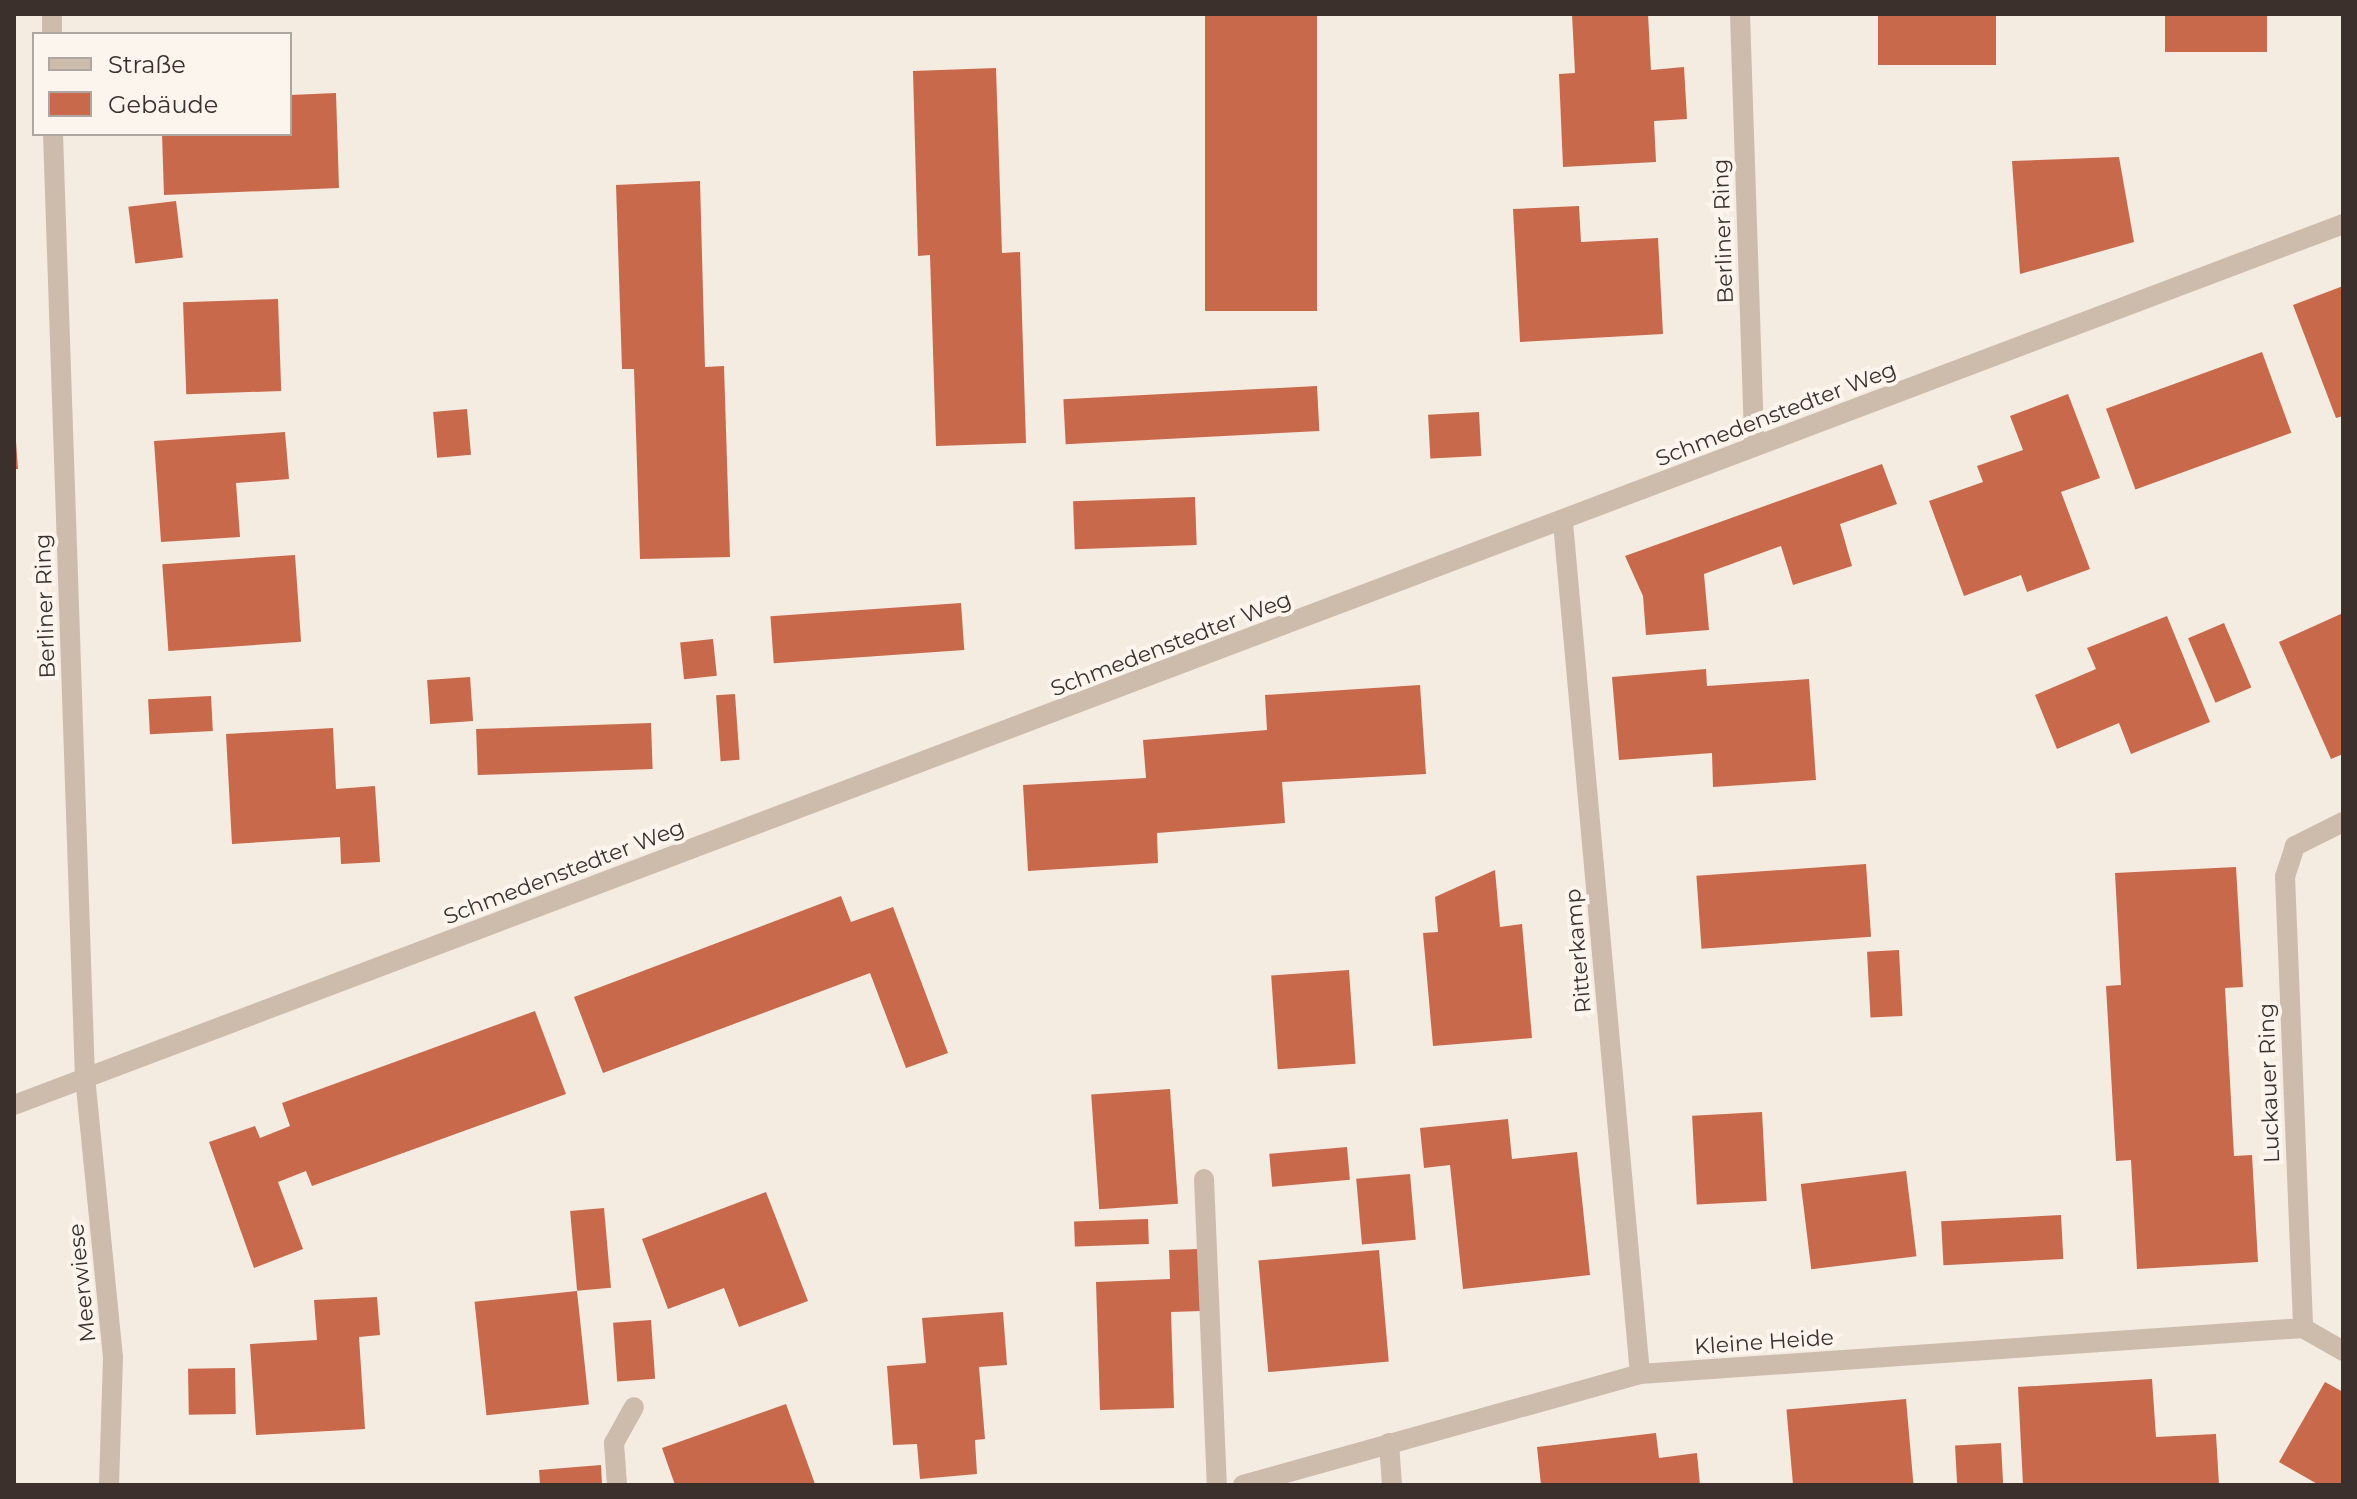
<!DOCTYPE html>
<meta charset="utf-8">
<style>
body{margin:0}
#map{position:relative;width:2357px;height:1499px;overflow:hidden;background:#f4ebe1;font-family:Montserrat,sans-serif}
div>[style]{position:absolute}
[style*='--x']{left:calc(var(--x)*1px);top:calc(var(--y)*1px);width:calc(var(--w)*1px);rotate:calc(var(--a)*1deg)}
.building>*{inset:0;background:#c8694b;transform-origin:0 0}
.lane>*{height:20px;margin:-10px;padding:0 10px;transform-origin:10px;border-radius:10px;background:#cdbbac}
.street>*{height:20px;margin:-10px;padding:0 10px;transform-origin:10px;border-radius:10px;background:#cdbbac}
span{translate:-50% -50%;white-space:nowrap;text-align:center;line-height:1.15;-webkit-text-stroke:8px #fbf5ee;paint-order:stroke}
.street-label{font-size:22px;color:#3b302b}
.frame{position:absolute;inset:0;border:16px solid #3b302b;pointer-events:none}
.legend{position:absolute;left:32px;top:32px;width:260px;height:104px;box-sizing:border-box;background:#fbf5ee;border:2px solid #aea6a0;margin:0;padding:10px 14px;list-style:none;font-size:24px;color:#3b302b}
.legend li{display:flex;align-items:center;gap:16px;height:40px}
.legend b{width:40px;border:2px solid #aea6a0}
</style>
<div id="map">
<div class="building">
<i style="left:1205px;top:14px;width:112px;height:297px"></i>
<i style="clip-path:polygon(1572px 14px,1648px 14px,1651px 70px,1684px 67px,1687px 119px,1654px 121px,1656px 162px,1563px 167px,1559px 74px,1575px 73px)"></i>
<i style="left:1878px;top:14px;width:118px;height:51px"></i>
<i style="left:2165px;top:14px;width:102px;height:38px"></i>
<i style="clip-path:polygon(996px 68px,1002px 253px,1020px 252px,1026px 443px,936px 446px,930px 255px,918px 256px,913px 71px)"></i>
<i style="clip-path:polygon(336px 93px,339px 188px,164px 195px,162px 134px,290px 134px,290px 95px)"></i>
<i style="clip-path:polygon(2119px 157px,2134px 242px,2020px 274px,2012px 161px)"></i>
<i style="clip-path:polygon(700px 181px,705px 367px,724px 366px,730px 557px,640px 559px,634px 369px,622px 369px,616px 185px)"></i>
<i style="left:176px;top:201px;width:57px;height:48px;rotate:83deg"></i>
<i style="clip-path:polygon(1579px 206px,1581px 242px,1658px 238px,1663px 334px,1520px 342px,1513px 209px)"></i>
<i style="clip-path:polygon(2343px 286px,2343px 416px,2336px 418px,2293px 305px)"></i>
<i style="left:278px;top:299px;width:92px;height:95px;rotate:88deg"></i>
<i style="left:2262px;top:352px;width:86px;height:166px;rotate:70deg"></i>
<i style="left:1317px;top:386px;width:45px;height:254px;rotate:87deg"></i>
<i style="clip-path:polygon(2068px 394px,2100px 478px,2061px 492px,2090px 569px,2027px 592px,2021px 575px,1964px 596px,1929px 501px,1983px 482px,1977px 466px,2023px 450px,2010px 416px)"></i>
<i style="left:467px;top:409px;width:46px;height:34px;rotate:85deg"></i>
<i style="left:1479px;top:412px;width:44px;height:51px;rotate:87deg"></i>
<i style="clip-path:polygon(285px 432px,289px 479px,236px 483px,240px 537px,161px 542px,154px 441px)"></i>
<i style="clip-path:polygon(14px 441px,16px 441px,18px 469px,14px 469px)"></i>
<i style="clip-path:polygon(1882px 464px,1897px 504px,1840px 524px,1852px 566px,1793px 585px,1781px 546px,1704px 574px,1709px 630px,1646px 635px,1643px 596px,1625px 556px)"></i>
<i style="left:1195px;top:497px;width:48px;height:122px;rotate:88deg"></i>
<i style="left:295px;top:555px;width:87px;height:133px;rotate:86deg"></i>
<i style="left:961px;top:603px;width:47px;height:191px;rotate:86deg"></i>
<i style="clip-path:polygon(2343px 613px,2343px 754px,2331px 759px,2279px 642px)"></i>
<i style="clip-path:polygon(2167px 616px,2210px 722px,2131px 754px,2119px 723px,2057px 749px,2035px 695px,2096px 669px,2087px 648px)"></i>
<i style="left:2224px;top:623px;width:70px;height:39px;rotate:67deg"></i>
<i style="left:713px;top:639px;width:37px;height:33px;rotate:84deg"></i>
<i style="clip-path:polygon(1706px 669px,1707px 686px,1809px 679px,1816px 780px,1713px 787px,1712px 753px,1619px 760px,1612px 677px)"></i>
<i style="left:470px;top:677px;width:44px;height:43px;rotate:86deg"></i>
<i style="clip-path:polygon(1420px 685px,1426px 774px,1282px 782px,1285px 823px,1157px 833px,1158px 863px,1028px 871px,1023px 785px,1146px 778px,1143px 740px,1267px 730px,1265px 695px)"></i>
<i style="left:735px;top:694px;width:66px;height:19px;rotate:86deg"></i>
<i style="left:211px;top:696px;width:35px;height:63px;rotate:87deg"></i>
<i style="left:651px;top:723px;width:46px;height:175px;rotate:88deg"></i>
<i style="clip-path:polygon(333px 728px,336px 789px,375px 786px,380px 862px,341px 864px,340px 837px,232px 844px,226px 734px)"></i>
<i style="left:1866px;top:864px;width:73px;height:170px;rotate:86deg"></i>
<i style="clip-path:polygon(2236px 867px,2243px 987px,2225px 988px,2229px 1063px,2234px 1156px,2252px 1155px,2258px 1262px,2137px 1269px,2131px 1160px,2116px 1161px,2106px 986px,2121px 985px,2115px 873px)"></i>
<i style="clip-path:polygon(1495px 870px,1500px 927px,1522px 924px,1532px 1038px,1433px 1046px,1423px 933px,1438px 932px,1435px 897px)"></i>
<i style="clip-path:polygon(841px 896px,851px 922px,893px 907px,948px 1053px,906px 1068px,870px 973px,603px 1073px,574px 997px)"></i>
<i style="left:1899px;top:950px;width:66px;height:32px;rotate:87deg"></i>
<i style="left:1349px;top:970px;width:94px;height:78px;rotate:86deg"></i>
<i style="clip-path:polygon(535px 1011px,566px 1094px,312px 1186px,306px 1171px,278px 1182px,303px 1249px,254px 1268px,209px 1142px,255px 1126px,260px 1138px,290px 1126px,282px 1103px)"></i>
<i style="left:1170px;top:1089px;width:115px;height:79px;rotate:86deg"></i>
<i style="left:1762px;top:1112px;width:89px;height:70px;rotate:87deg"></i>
<i style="clip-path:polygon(1508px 1119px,1512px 1159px,1577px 1152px,1590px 1275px,1463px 1289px,1450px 1165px,1424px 1168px,1420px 1128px)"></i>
<i style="left:1347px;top:1147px;width:33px;height:78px;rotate:85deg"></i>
<i style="left:1906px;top:1171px;width:86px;height:106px;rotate:83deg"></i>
<i style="left:1410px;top:1174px;width:66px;height:54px;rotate:85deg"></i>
<i style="clip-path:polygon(766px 1192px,808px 1301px,739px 1327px,724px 1288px,668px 1309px,642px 1239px)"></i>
<i style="left:604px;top:1208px;width:80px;height:34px;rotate:85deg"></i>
<i style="left:2061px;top:1215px;width:44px;height:120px;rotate:87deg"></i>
<i style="left:1148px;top:1219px;width:25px;height:74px;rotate:88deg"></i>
<i style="clip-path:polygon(1199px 1249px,1201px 1311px,1171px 1312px,1174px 1408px,1100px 1410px,1096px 1282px,1170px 1279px,1169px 1250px)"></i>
<i style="left:1379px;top:1250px;width:112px;height:121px;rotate:85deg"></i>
<i style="left:577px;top:1291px;width:114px;height:103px;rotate:84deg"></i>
<i style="clip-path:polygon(377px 1297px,380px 1335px,359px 1337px,365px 1429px,256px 1435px,250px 1344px,317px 1340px,314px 1300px)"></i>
<i style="clip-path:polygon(1003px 1312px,1007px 1365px,979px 1367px,985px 1439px,975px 1440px,977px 1474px,920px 1479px,917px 1444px,893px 1445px,887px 1366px,926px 1363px,922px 1318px)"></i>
<i style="left:651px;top:1320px;width:59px;height:38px;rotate:86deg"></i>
<i style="left:235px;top:1368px;width:46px;height:47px;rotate:89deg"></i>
<i style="clip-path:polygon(2152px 1379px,2156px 1437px,2216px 1434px,2219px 1485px,2023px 1485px,2018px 1387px)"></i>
<i style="clip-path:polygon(2325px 1382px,2343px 1392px,2343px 1485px,2319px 1485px,2279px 1462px)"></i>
<i style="left:1906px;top:1399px;width:86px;height:120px;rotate:85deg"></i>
<i style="clip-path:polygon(786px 1404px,815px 1484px,675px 1485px,662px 1448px)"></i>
<i style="clip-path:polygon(1656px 1433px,1659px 1458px,1697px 1453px,1700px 1485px,1541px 1485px,1537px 1447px)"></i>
<i style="left:2001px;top:1443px;width:42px;height:46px;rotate:87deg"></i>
<i style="clip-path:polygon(601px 1465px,602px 1485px,540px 1485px,539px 1470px)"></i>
</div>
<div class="lane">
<i style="--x:1204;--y:1179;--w:306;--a:87.6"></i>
<i style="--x:617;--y:1485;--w:42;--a:-94.1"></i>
<i style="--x:614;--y:1443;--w:41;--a:-60.9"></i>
</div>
<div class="street">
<i style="--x:52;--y:14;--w:20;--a:90"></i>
<i style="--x:1740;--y:14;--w:433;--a:88.1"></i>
<i style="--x:53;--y:134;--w:944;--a:88.06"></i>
<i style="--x:85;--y:1077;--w:282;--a:84.3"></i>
<i style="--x:113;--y:1358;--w:127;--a:91.8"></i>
<i style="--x:1563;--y:523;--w:854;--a:84.83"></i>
<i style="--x:2343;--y:822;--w:54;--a:153.4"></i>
<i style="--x:2295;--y:846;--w:32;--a:108"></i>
<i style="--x:2285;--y:876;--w:452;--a:87.7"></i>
<i style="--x:2303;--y:1328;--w:46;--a:29.9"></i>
<i style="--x:14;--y:1105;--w:2490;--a:-20.72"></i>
<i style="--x:1389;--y:1443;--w:42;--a:85.9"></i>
<i style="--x:1243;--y:1485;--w:412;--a:-15.6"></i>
<i style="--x:1640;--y:1374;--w:665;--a:-3.97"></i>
</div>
<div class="street-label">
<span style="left:1723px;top:231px;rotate:-92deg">Berliner Ring</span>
<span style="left:1776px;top:414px;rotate:-21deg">Schmedenstedter Weg</span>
<span style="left:45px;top:606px;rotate:-92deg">Berliner Ring</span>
<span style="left:1171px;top:644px;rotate:-21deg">Schmedenstedter Weg</span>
<span style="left:564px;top:872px;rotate:-21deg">Schmedenstedter Weg</span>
<span style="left:1578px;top:951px;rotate:-95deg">Ritterkamp</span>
<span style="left:2269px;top:1083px;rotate:-92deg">Luckauer Ring</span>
<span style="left:82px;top:1283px;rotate:-96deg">Meerwiese</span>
<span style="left:1764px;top:1342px;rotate:-4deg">Kleine Heide</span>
</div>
<div class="frame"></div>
<ul class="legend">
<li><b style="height:10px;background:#cdbbac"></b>Straße</li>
<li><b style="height:22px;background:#c8694b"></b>Gebäude</li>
</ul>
</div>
